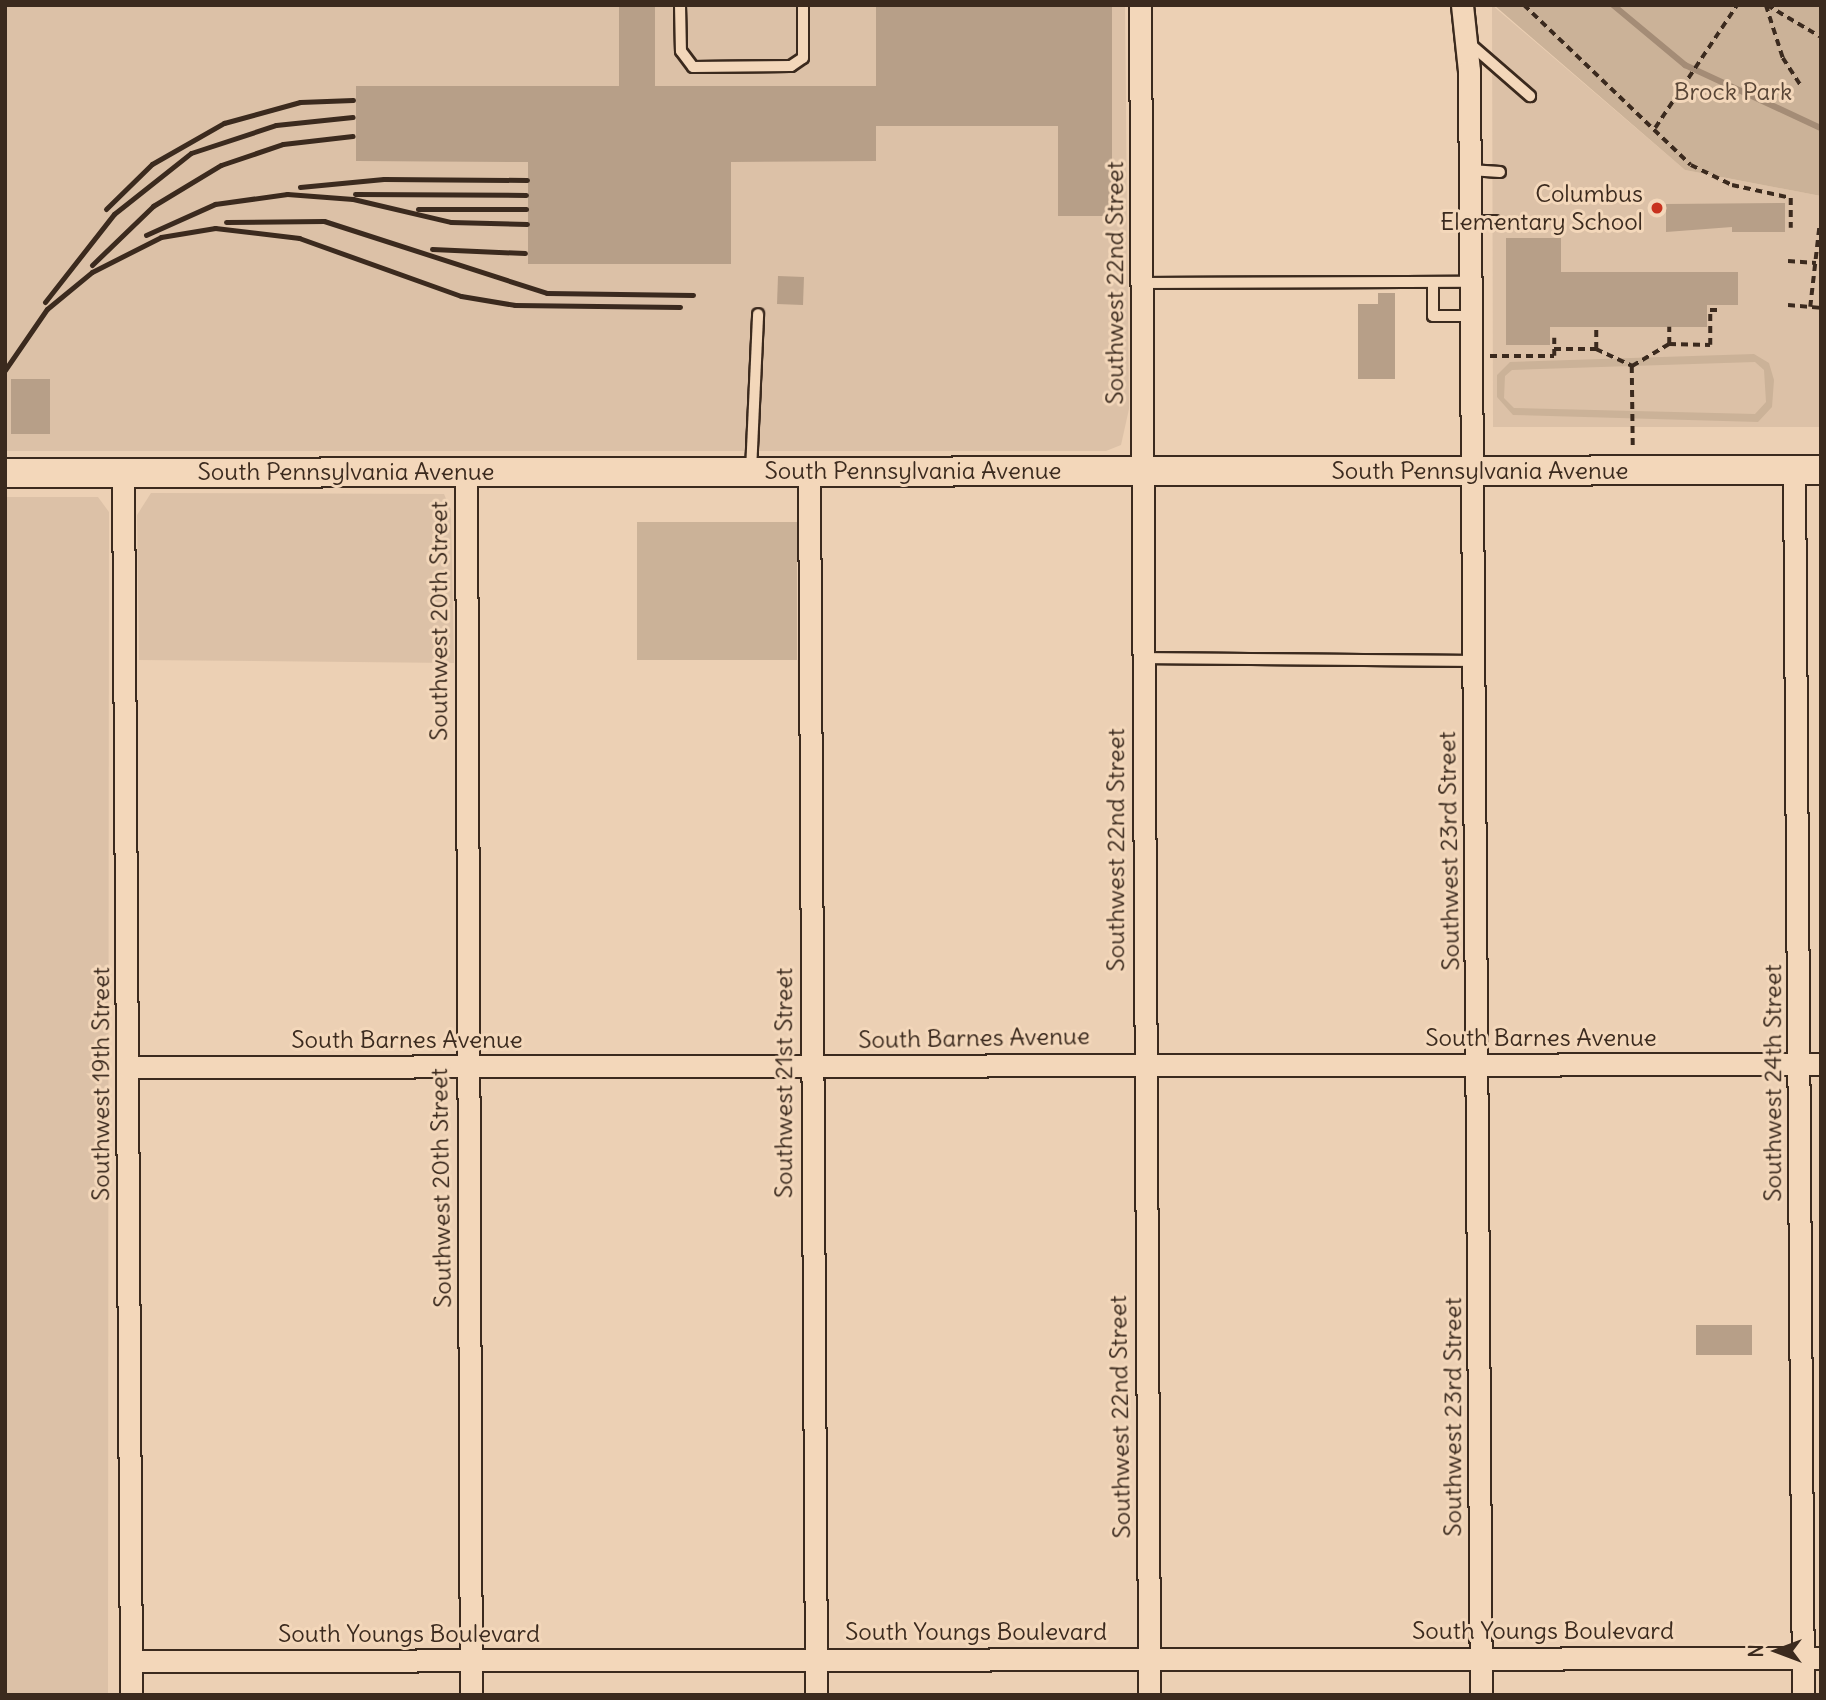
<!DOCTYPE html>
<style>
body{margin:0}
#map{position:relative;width:1826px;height:1700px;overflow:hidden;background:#ecd0b4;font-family:Delius,sans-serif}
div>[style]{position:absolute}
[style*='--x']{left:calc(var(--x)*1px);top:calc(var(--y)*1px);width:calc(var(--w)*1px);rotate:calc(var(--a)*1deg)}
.built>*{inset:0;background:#dcc1a7}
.green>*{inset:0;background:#cbb298;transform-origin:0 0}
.stream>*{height:6px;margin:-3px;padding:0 3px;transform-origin:3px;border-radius:3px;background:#a48c76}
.building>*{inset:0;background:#b79f88;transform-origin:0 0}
.path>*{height:3.5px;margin-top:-1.75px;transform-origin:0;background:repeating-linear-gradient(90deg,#3b2a1e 0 7px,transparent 0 12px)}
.roads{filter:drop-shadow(2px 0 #3b2a1e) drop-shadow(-2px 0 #3b2a1e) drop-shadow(0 2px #3b2a1e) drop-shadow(0 -2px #3b2a1e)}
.service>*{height:10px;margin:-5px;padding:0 5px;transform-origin:5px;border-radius:5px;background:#f3d7ba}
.minor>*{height:21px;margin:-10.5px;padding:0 10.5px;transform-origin:10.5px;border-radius:10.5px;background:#f3d7ba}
.secondary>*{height:28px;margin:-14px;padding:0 14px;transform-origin:14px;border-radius:14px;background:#f3d7ba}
.rail>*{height:5px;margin:-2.5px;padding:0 2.5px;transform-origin:2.5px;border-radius:2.5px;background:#3b2a1e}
.dots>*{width:19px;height:19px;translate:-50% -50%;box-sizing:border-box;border:4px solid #f3d7ba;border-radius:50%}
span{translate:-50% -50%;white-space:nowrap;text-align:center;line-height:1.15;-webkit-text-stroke:6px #f3d7ba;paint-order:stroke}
.park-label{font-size:24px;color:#584536}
.poi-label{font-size:24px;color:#3b2a1e}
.right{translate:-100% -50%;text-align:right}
.street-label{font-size:24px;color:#3b2a1e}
.frame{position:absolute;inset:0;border:7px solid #3b2a1e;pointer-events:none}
.north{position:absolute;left:1742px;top:1616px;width:70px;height:70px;-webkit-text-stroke:5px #f3d7ba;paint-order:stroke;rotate:270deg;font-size:19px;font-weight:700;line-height:28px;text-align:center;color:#3b2a1e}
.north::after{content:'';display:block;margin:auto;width:24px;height:32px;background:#3b2a1e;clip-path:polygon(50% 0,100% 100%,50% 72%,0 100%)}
</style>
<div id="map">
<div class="built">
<i style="clip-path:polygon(5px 5px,1125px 5px,1129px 409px,1121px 445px,1106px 451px,5px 451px)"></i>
<i style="clip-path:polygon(1492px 5px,1685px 170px,1821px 196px,1821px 427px,1493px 427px)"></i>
<i style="clip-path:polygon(151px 493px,444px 494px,451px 510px,454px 663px,139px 660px,137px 515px)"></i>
<i style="clip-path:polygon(5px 497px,98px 497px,109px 512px,108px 1695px,5px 1695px)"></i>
</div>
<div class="green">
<i style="clip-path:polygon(1494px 5px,1821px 5px,1821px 196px,1685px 170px)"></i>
<i style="clip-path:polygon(evenodd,1754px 354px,1769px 363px,1774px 380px,1772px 407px,1758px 422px,1513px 415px,1497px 397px,1497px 375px,1510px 362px,1754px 354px,1755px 362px,1764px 370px,1766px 402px,1755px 414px,1514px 408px,1504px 398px,1505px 376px,1512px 370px,1755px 362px)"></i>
<i style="left:637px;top:522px;width:160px;height:138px"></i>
</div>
<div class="stream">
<i style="--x:1613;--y:5;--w:94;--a:39.8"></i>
<i style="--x:1685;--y:65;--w:150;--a:24.9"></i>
</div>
<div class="building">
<i style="clip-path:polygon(619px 5px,655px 5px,655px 86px,876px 86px,876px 5px,1112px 5px,1112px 216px,1058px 216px,1058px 126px,876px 126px,876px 161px,731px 162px,731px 264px,528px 264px,528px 162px,356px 161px,356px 86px,619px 86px)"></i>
<i style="clip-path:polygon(1785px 203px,1785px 232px,1732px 232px,1732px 227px,1666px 232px,1666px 204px)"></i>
<i style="clip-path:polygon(1506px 238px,1561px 238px,1561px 272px,1738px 272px,1738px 305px,1707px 305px,1707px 327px,1550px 327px,1550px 345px,1506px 345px)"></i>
<i style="left:778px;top:276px;width:26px;height:28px;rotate:2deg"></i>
<i style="clip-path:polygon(1378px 293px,1395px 293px,1395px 379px,1358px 379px,1358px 304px,1378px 304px)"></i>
<i style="left:11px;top:379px;width:39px;height:55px"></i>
<i style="left:1696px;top:1325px;width:56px;height:30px"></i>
</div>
<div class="path">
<i style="--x:1524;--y:5;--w:231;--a:43.8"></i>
<i style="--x:1691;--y:165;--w:46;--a:26"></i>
<i style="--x:1732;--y:185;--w:60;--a:12.4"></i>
<i style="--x:1791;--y:198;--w:30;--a:90"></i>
<i style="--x:1766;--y:5;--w:56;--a:72.2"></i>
<i style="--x:1783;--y:58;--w:35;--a:57"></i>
<i style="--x:1767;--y:5;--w:63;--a:30.7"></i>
<i style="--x:1655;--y:128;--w:148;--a:-56.3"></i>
<i style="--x:1788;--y:261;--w:28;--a:4"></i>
<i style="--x:1788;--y:305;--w:33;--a:5"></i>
<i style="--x:1810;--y:307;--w:80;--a:-83.5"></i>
<i style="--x:1669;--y:344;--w:41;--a:1.4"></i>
<i style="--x:1710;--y:345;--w:35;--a:-90"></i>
<i style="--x:1710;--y:310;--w:8;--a:0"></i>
<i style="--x:1554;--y:349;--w:42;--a:0"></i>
<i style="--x:1596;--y:349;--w:40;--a:25"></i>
<i style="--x:1596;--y:349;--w:22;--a:-90"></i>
<i style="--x:1490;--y:356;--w:64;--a:0"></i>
<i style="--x:1554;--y:356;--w:18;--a:-90"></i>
<i style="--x:1632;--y:366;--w:81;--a:89.3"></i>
<i style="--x:1632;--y:366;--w:43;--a:-30.7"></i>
<i style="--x:1669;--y:344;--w:17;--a:-90"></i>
</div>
<div class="roads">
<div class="service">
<i style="--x:680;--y:5;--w:46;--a:88.8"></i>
<i style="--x:681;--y:51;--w:20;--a:53"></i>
<i style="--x:693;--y:67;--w:98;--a:-0.6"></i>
<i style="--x:791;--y:66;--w:14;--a:-34"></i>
<i style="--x:803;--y:58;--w:53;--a:-90"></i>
<i style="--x:1469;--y:43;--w:81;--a:41"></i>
<i style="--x:1470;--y:170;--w:30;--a:4"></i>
<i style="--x:1470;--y:221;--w:25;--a:0"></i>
<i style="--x:1433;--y:282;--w:34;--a:90"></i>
<i style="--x:1433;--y:316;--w:37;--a:0"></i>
<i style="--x:1141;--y:283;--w:329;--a:-0.2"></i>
<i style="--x:751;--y:471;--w:157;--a:-87.4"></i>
<i style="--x:1142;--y:658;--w:330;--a:0.5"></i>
</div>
<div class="minor">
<i style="--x:1140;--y:5;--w:1690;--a:89.69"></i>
<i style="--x:1462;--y:5;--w:66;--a:83.9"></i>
<i style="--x:1469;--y:71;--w:1624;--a:89.58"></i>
<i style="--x:1794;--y:470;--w:1225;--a:89.58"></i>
<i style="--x:809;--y:471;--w:1224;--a:89.67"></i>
<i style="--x:466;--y:472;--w:1223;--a:89.77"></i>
<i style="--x:123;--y:473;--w:1222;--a:89.62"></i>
<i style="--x:128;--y:1067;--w:1693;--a:-0.1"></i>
<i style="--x:131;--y:1661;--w:1690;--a:-0.1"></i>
</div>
<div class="secondary">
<i style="--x:5;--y:473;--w:1816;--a:-0.09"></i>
</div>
</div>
<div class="rail">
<i style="--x:300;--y:187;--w:84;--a:-5.4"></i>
<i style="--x:384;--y:179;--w:143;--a:0.4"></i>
<i style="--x:355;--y:194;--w:171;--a:0.3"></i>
<i style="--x:106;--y:209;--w:64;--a:-44.4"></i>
<i style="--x:152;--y:164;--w:83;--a:-29.7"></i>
<i style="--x:224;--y:123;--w:79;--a:-15.4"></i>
<i style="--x:300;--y:102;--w:53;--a:-2.2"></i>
<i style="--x:418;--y:209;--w:108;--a:0"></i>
<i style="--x:226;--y:222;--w:98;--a:-0.6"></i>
<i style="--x:324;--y:221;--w:234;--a:17.9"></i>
<i style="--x:547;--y:293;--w:146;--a:0.8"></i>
<i style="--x:146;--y:235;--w:76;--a:-24.2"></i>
<i style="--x:215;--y:204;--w:73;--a:-7.9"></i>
<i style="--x:287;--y:194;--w:66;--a:4.3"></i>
<i style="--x:353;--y:199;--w:101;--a:13.2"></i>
<i style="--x:451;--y:222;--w:76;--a:1.5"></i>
<i style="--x:432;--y:249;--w:93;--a:2.5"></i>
<i style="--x:92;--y:265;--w:85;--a:-44"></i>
<i style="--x:153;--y:206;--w:79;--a:-31.1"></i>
<i style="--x:221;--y:165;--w:65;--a:-18.7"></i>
<i style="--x:283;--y:144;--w:70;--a:-6.5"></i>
<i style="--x:45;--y:302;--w:112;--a:-51.9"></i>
<i style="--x:114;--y:214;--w:98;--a:-38.4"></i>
<i style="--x:191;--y:153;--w:89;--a:-18.2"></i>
<i style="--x:276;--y:125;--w:77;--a:-5.9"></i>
<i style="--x:5;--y:370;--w:74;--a:-55.5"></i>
<i style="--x:47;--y:309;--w:58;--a:-39.4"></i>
<i style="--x:92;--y:272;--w:77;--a:-26.9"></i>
<i style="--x:161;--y:237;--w:55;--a:-9.5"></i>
<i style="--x:215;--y:228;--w:85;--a:6.8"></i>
<i style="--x:299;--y:238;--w:172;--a:19.7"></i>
<i style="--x:461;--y:296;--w:55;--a:9.5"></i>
<i style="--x:515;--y:305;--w:165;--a:0.7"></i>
</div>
<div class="dots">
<i style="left:1657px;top:208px;background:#c8321e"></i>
</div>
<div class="park-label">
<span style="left:1733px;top:92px">Brock Park</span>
</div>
<div class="poi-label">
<span class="right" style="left:1643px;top:208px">Columbus<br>Elementary School</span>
</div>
<div class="street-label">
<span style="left:1115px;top:283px;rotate:-90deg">Southwest 22nd Street</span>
<span style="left:913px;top:471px">South Pennsylvania Avenue</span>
<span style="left:1480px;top:471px">South Pennsylvania Avenue</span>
<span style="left:346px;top:472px">South Pennsylvania Avenue</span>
<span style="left:439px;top:621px;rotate:-90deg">Southwest 20th Street</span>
<span style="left:1116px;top:850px;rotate:-90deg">Southwest 22nd Street</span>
<span style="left:1449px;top:851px;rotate:-91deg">Southwest 23rd Street</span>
<span style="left:974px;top:1038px;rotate:-1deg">South Barnes Avenue</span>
<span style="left:1541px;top:1038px">South Barnes Avenue</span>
<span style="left:407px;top:1040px">South Barnes Avenue</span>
<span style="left:784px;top:1083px;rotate:-90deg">Southwest 21st Street</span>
<span style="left:1773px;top:1083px;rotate:-90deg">Southwest 24th Street</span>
<span style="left:101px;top:1084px;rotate:-90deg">Southwest 19th Street</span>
<span style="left:441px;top:1188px;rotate:-91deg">Southwest 20th Street</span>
<span style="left:1120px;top:1417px;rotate:-91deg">Southwest 22nd Street</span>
<span style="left:1453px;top:1417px;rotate:-90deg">Southwest 23rd Street</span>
<span style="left:1543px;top:1631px">South Youngs Boulevard</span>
<span style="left:976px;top:1632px">South Youngs Boulevard</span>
<span style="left:409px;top:1634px">South Youngs Boulevard</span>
</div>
<div class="frame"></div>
<div class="north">N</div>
</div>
